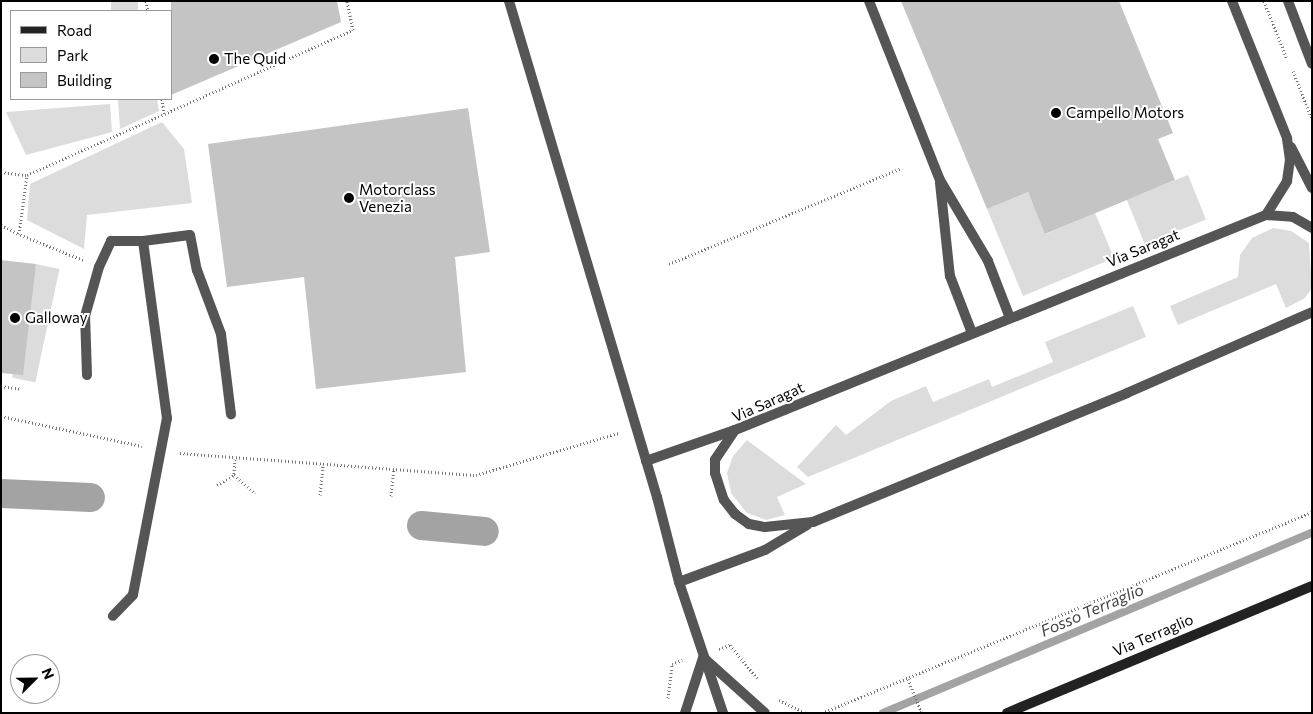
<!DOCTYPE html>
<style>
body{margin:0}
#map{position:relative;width:1313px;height:714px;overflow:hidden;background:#fff;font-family:Commissioner,sans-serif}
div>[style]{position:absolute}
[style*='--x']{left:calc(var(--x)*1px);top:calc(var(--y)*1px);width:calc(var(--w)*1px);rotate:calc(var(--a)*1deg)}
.green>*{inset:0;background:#dcdcdc;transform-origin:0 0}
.stream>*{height:8px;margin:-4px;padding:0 4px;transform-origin:4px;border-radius:4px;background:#a3a3a3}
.canal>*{height:29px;margin:-14.5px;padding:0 14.5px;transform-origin:14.5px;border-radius:14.5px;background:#a3a3a3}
.building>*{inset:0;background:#c4c4c4}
.path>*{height:3px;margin-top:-1.5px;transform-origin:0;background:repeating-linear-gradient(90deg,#777 0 1px,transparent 0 3.5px)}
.lane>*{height:10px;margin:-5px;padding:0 5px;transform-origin:5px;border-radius:5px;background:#555}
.street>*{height:10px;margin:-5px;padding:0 5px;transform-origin:5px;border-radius:5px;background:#555}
.secondary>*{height:10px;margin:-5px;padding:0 5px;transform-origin:5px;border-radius:5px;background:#222}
.dots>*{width:14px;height:14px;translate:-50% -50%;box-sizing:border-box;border:2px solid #fff;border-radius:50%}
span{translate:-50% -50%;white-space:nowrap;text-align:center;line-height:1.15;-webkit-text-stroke:4px #fff;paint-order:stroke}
.poi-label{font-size:15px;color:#000}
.left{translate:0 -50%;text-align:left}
.street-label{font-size:15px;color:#000}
.water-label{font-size:16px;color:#444;font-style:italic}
.frame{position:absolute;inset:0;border:2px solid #000;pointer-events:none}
.legend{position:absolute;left:10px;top:10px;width:162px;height:90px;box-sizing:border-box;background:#fff;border:1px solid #999;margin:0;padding:6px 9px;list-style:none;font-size:15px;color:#000}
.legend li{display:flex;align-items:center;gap:10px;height:25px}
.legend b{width:25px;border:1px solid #999}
.north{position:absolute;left:10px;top:654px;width:50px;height:50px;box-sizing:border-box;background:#fff;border:1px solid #999;border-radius:50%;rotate:67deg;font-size:14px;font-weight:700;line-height:20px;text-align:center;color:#000}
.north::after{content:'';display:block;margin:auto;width:18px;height:22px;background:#000;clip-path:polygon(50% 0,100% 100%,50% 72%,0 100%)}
</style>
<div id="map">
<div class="green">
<i style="left:111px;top:1px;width:27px;height:10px"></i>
<i style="clip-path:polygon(118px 99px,157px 99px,159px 111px,120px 129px)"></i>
<i style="clip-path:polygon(110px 104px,112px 132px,26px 155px,6px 112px)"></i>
<i style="clip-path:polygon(162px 122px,184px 149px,192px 203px,87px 215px,84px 249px,27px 220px,30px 184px)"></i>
<i style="left:1188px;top:175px;width:48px;height:66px;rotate:68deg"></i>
<i style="clip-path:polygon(1028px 192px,1046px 234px,1095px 213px,1114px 258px,1023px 296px,987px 209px)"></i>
<i style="clip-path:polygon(1273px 228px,1291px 231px,1309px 243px,1312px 288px,1305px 298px,1286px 308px,1276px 284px,1178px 325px,1170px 306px,1238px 277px,1240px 255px,1252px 238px)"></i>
<i style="left:36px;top:264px;width:24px;height:116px;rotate:12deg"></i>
<i style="clip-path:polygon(1133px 306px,1146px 337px,808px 477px,797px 467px,836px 425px,846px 435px,891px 401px,926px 386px,933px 402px,989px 379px,992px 387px,1053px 362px,1045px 342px)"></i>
<i style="clip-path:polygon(747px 440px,806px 484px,777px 497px,785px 515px,766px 520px,747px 513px,731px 493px,727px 473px,733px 456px)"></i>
</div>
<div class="stream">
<i style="--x:883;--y:713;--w:465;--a:-22.8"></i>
</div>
<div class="canal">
<i style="--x:1;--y:493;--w:89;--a:2.6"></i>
<i style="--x:421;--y:525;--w:63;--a:5.4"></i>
</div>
<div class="building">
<i style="clip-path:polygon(171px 1px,337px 1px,341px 22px,171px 95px)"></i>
<i style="clip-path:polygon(901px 1px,1119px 1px,1173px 133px,1158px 139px,1175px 180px,1045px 234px,1028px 192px,987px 209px)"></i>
<i style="clip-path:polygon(468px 108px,490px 252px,455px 257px,466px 372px,316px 389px,304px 277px,227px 287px,208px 144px)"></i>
<i style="clip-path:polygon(1px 260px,36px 264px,23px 375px,1px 373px)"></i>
</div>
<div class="path">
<i style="--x:146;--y:1;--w:10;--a:79"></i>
<i style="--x:1264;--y:1;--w:62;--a:68.4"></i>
<i style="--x:1293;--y:71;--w:52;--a:68.4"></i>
<i style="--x:162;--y:99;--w:15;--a:82"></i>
<i style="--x:1;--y:172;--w:26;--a:7"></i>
<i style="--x:1;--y:225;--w:20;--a:27"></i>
<i style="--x:83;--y:260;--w:69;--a:-157.9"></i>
<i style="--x:19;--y:234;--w:60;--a:-82.3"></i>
<i style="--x:27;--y:175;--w:357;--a:-24"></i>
<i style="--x:353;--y:30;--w:30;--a:-102"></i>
<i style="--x:669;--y:264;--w:252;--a:-22.4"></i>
<i style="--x:1;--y:386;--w:21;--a:8"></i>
<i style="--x:1;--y:416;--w:144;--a:12"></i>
<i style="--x:180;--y:453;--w:297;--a:4.3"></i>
<i style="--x:476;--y:475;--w:149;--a:-16.4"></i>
<i style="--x:235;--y:459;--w:16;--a:94"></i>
<i style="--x:234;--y:475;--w:28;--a:41"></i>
<i style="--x:217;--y:485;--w:20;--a:-30"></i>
<i style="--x:320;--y:495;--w:31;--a:-84"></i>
<i style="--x:391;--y:496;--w:27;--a:-84"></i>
<i style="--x:719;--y:649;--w:12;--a:-20"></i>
<i style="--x:730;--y:645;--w:43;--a:50.7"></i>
<i style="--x:908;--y:679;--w:35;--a:68"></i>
<i style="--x:921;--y:711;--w:4;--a:153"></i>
<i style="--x:668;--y:698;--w:34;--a:-83"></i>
<i style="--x:672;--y:664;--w:11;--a:-22"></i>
<i style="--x:779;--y:700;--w:30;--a:26"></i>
<i style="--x:822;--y:713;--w:530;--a:-22.3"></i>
</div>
<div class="lane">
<i style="--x:869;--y:1;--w:193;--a:68.4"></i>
<i style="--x:940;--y:180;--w:94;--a:59.3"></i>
<i style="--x:988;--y:261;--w:61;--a:68.9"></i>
<i style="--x:1291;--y:147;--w:46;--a:62.9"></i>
<i style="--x:940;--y:183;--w:94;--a:83.9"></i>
<i style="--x:950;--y:276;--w:61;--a:68.9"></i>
<i style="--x:1266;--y:215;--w:40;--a:-58"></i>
<i style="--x:1287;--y:181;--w:21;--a:-82"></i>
<i style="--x:1290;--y:160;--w:22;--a:-98"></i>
<i style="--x:143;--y:241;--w:47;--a:-7.3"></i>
<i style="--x:190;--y:235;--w:36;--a:79"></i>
<i style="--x:197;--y:270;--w:68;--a:69.4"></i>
<i style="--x:221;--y:334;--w:81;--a:82.9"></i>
<i style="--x:87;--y:375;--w:59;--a:-91.9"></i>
<i style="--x:85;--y:316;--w:51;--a:-74.1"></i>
<i style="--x:99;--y:267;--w:29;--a:-65"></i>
<i style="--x:111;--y:241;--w:32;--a:0"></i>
<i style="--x:143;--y:241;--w:179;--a:82.3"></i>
<i style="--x:167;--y:418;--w:180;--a:100.9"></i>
<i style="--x:133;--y:595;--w:29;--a:134"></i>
<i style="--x:735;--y:430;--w:36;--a:124"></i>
<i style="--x:715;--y:460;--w:13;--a:90"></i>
<i style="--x:715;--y:473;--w:28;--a:72"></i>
<i style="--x:724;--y:500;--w:18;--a:52"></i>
<i style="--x:735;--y:514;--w:17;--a:36"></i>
<i style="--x:749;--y:524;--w:16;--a:11"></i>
<i style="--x:765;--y:527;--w:48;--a:-5.9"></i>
<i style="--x:813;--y:522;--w:339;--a:-22.3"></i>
<i style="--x:1127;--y:393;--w:202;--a:-23.6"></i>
<i style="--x:646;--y:461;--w:94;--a:-19.2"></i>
<i style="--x:735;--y:430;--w:573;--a:-22.04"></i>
<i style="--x:1266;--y:215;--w:27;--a:4"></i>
<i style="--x:1293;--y:217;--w:22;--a:30"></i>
<i style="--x:679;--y:582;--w:92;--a:-20.4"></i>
<i style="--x:765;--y:550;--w:49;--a:-30.8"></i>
</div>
<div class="street">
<i style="--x:509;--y:1;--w:518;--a:73.39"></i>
<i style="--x:657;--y:497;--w:88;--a:75.5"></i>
<i style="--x:679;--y:582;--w:138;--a:71.4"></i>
<i style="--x:1232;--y:1;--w:148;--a:68.1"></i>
<i style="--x:1288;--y:1;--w:67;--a:69.1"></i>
<i style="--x:706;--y:660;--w:79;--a:41.9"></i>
<i style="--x:685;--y:713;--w:58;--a:-71.9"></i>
</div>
<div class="secondary">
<i style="--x:1007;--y:713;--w:330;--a:-22.6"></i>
</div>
<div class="dots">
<i style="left:214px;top:59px;background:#000"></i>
<i style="left:1056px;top:113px;background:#000"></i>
<i style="left:349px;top:198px;background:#000"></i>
<i style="left:15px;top:318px;background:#000"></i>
</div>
<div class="poi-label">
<span class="left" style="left:224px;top:59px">The Quid</span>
<span class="left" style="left:1066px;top:113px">Campello Motors</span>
<span class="left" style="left:359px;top:198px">Motorclass<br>Venezia</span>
<span class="left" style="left:25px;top:318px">Galloway</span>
</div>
<div class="street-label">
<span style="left:1143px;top:248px;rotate:-22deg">Via Saragat</span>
<span style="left:768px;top:402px;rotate:-24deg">Via Saragat</span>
<span style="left:1153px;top:635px;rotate:-23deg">Via Terraglio</span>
</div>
<div class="water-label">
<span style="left:1092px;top:610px;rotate:-23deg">Fosso Terraglio</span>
</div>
<div class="frame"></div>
<ul class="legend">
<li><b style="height:6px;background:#222"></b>Road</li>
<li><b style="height:14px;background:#dcdcdc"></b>Park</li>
<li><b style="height:14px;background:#c4c4c4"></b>Building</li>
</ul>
<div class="north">N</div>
</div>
